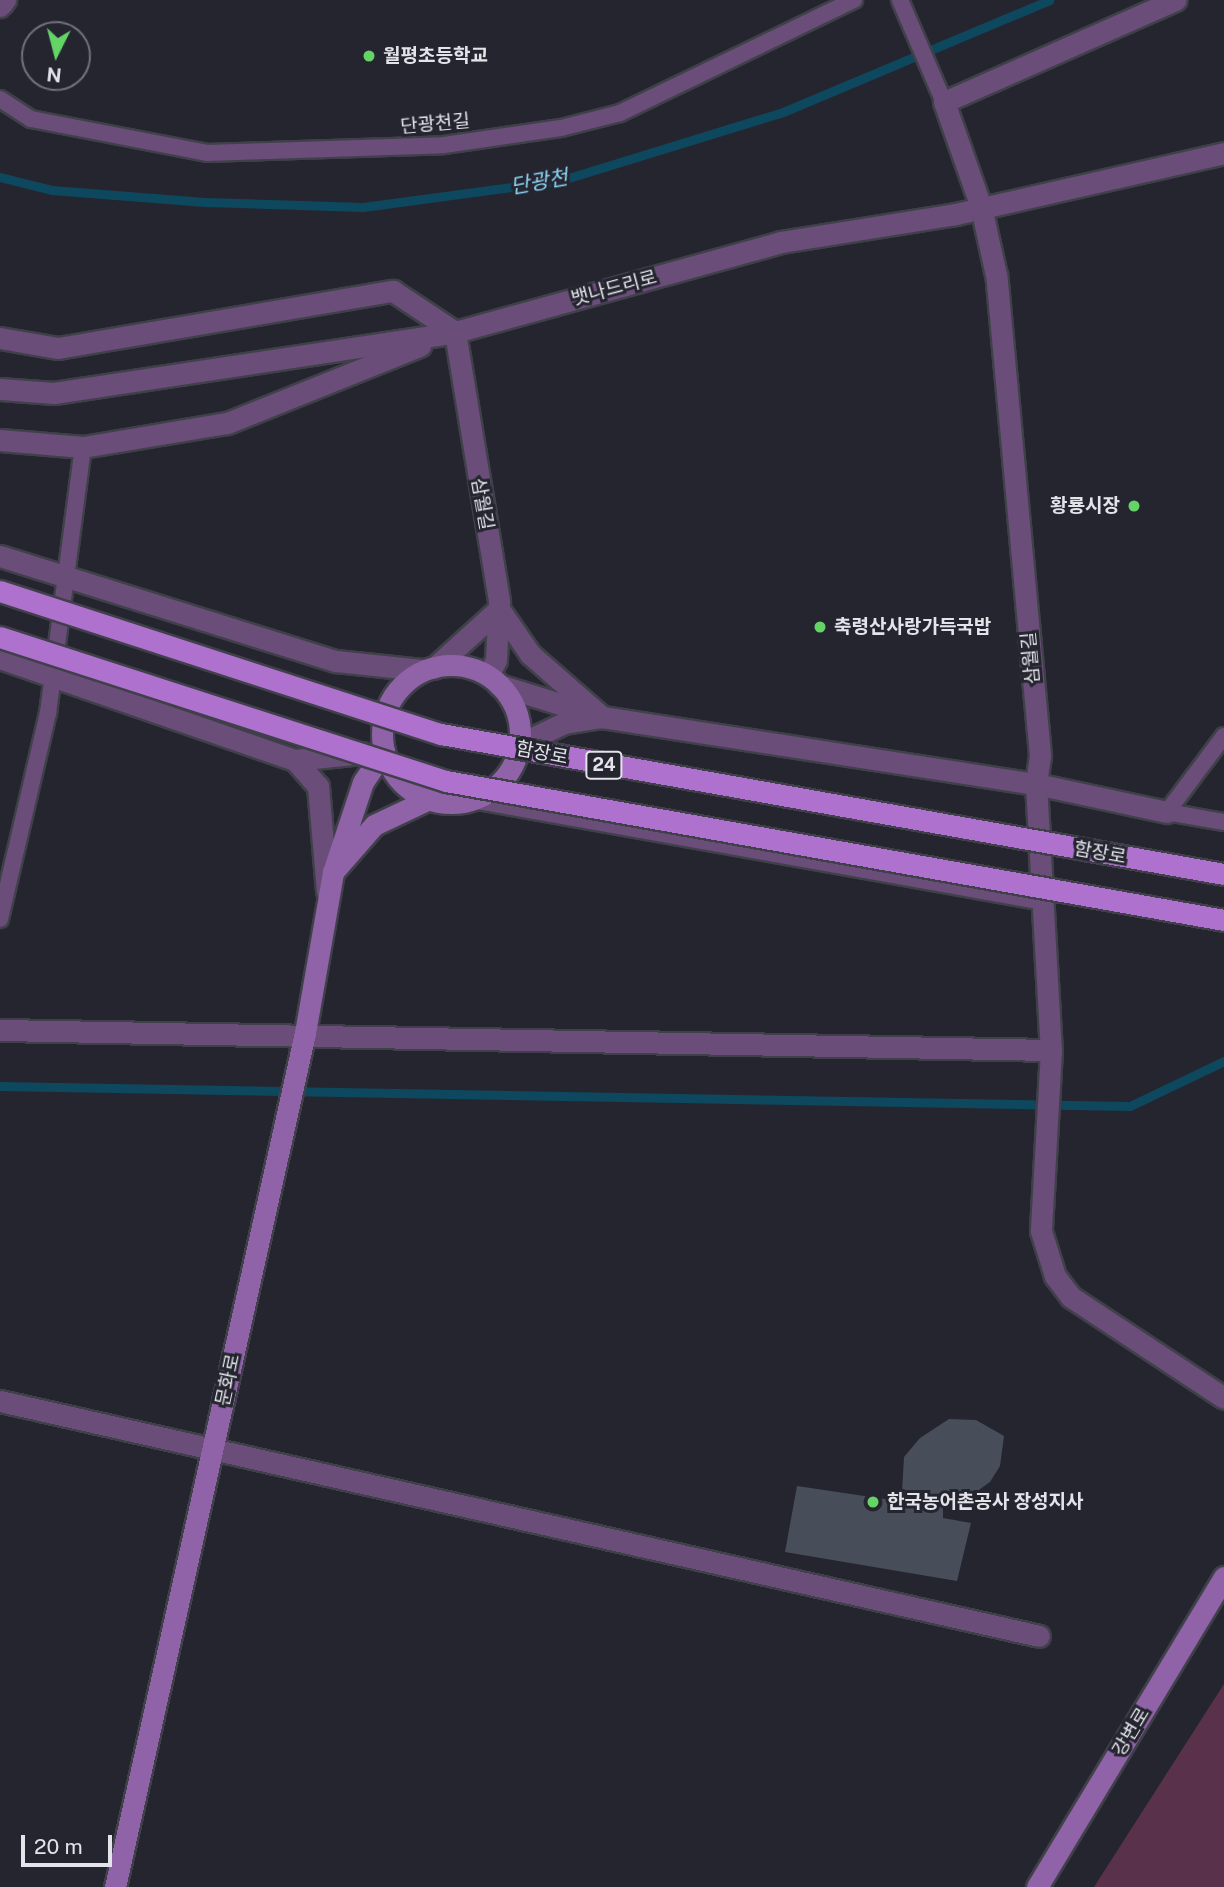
<!DOCTYPE html>
<meta charset="utf-8">
<style>
body{margin:0}
#map{position:relative;width:1224px;height:1887px;overflow:hidden;background:#252530;font-family:"Public Sans","Noto Sans KR",sans-serif}
div>[style]{position:absolute}
[style*='--x']{left:calc(var(--x)*1px);top:calc(var(--y)*1px);width:calc(var(--w)*1px);rotate:calc(var(--a)*1deg)}
.green>*{inset:0;background:#59314b}
.stream>*{height:9px;margin:-4.5px;padding:0 4.5px;transform-origin:4.5px;border-radius:4.5px;background:#0e485e}
.building>*{inset:0;background:#474e5a}
.roads{filter:drop-shadow(2px 0 #40404a) drop-shadow(-2px 0 #40404a) drop-shadow(0 2px #40404a) drop-shadow(0 -2px #40404a)}
.lane>*{height:16px;margin:-8px;padding:0 8px;transform-origin:8px;border-radius:8px;background:#6a4d79}
.street>*{height:21px;margin:-10.5px;padding:0 10.5px;transform-origin:10.5px;border-radius:10.5px;background:#6a4d79}
.secondary>*{height:21px;margin:-10.5px;padding:0 10.5px;transform-origin:10.5px;border-radius:10.5px;background:#9062a8}
.secondary>.ring{margin:-10.5px;padding:0;box-sizing:content-box;background:none;border:21px solid #9062a8;border-radius:50%}
.bridges{filter:drop-shadow(2px 0 #40404a) drop-shadow(-2px 0 #40404a) drop-shadow(0 2px #40404a) drop-shadow(0 -2px #40404a)}
.primary-bridge>*{height:21px;margin:-10.5px;padding:0 10.5px;transform-origin:10.5px;border-radius:10.5px;background:#ae71cd}
.dots>*{width:19px;height:19px;translate:-50% -50%;box-sizing:border-box;border:4px solid #252530;border-radius:50%}
span{translate:-50% -50%;white-space:nowrap;text-align:center;line-height:1.15;-webkit-text-stroke:6px #252530;paint-order:stroke}
.shield-label span{padding:2px 5px;background:#252530;border:2px solid;border-radius:5px;-webkit-text-stroke-width:0}
.shield-label{font-size:18px;color:#e3e3ea;font-weight:700}
.poi-label{font-size:19px;color:#e3e3ea;font-weight:700}
.left{translate:0 -50%;text-align:left}
.right{translate:-100% -50%;text-align:right}
.street-label{font-size:19px;color:#e3e3ea}
.water-label{font-size:21px;color:#8cd3f4;font-style:italic}
.north{position:absolute;left:21px;top:21px;width:70px;height:70px;box-sizing:border-box;background:#252530;border:2px solid #71717a;border-radius:50%;rotate:186deg;font-size:19px;font-weight:700;line-height:28px;text-align:center;color:#e3e3ea}
.north::after{content:'';display:block;margin:auto;width:24px;height:32px;background:#65d467;clip-path:polygon(50% 0,100% 100%,50% 72%,0 100%)}
.scale{position:absolute;left:21px;top:1835px;width:91px;height:32px;box-sizing:border-box;border:4px solid #e3e3ea;border-top:0;padding-left:9px;font-size:21px;line-height:24px;white-space:nowrap;color:#e3e3ea;-webkit-text-stroke:5px #252530;paint-order:stroke}
</style>
<div id="map">
<div class="green">
<i style="clip-path:polygon(1224px 1684px,1224px 1887px,1094px 1887px)"></i>
</div>
<div class="stream">
<i style="--x:0;--y:177;--w:54;--a:14"></i>
<i style="--x:52;--y:190;--w:153;--a:4.5"></i>
<i style="--x:205;--y:202;--w:158;--a:1.8"></i>
<i style="--x:363;--y:207;--w:201;--a:-7.7"></i>
<i style="--x:562;--y:180;--w:231;--a:-17.1"></i>
<i style="--x:783;--y:112;--w:289;--a:-22.8"></i>
<i style="--x:0;--y:1086;--w:1130;--a:1.01"></i>
<i style="--x:1130;--y:1106;--w:104;--a:-25.6"></i>
</div>
<div class="building">
<i style="clip-path:polygon(949px 1419px,976px 1420px,1004px 1436px,1000px 1466px,990px 1482px,969px 1497px,943px 1505px,943px 1518px,971px 1523px,957px 1581px,785px 1552px,797px 1486px,891px 1500px,902px 1492px,904px 1457px,920px 1438px)"></i>
</div>
<div class="roads">
<div class="lane">
<i style="--x:900;--y:0;--w:111;--a:66.7"></i>
<i style="--x:0;--y:99;--w:37;--a:33"></i>
<i style="--x:31;--y:119;--w:179;--a:10.9"></i>
<i style="--x:207;--y:153;--w:237;--a:-1.9"></i>
<i style="--x:444;--y:145;--w:118;--a:-8.3"></i>
<i style="--x:561;--y:128;--w:61;--a:-14.3"></i>
<i style="--x:620;--y:113;--w:260;--a:-25.8"></i>
<i style="--x:1224;--y:736;--w:95;--a:126.9"></i>
<i style="--x:1167;--y:812;--w:58;--a:10"></i>
<i style="--x:0;--y:919;--w:212;--a:-76.9"></i>
<i style="--x:48;--y:713;--w:268;--a:-82.5"></i>
</div>
<div class="street">
<i style="--x:0;--y:6;--w:8;--a:-50"></i>
<i style="--x:455;--y:332;--w:274;--a:80.7"></i>
<i style="--x:499;--y:602;--w:58;--a:93"></i>
<i style="--x:496;--y:660;--w:17;--a:118"></i>
<i style="--x:0;--y:338;--w:59;--a:9.8"></i>
<i style="--x:58;--y:348;--w:340;--a:-9.7"></i>
<i style="--x:393;--y:291;--w:74;--a:33.5"></i>
<i style="--x:0;--y:389;--w:54;--a:4.2"></i>
<i style="--x:54;--y:393;--w:406;--a:-8.6"></i>
<i style="--x:455;--y:332;--w:338;--a:-15.4"></i>
<i style="--x:781;--y:242;--w:177;--a:-9.1"></i>
<i style="--x:956;--y:214;--w:275;--a:-12.8"></i>
<i style="--x:0;--y:440;--w:83;--a:4.8"></i>
<i style="--x:83;--y:447;--w:146;--a:-9.5"></i>
<i style="--x:227;--y:423;--w:208;--a:-21.8"></i>
<i style="--x:0;--y:556;--w:352;--a:17.4"></i>
<i style="--x:336;--y:661;--w:86;--a:6"></i>
<i style="--x:0;--y:658;--w:312;--a:19.1"></i>
<i style="--x:295;--y:760;--w:35;--a:49"></i>
<i style="--x:318;--y:786;--w:106;--a:85.1"></i>
<i style="--x:434;--y:668;--w:88;--a:-42.2"></i>
<i style="--x:499;--y:609;--w:55;--a:55.4"></i>
<i style="--x:530;--y:654;--w:96;--a:41.2"></i>
<i style="--x:602;--y:717;--w:439;--a:8.8"></i>
<i style="--x:1036;--y:784;--w:29;--a:-82"></i>
<i style="--x:1040;--y:755;--w:482;--a:-95.2"></i>
<i style="--x:996;--y:275;--w:70;--a:-102.4"></i>
<i style="--x:981;--y:207;--w:111;--a:-109.4"></i>
<i style="--x:944;--y:102;--w:253;--a:-23.8"></i>
<i style="--x:499;--y:685;--w:108;--a:17.3"></i>
<i style="--x:602;--y:717;--w:38;--a:171"></i>
<i style="--x:564;--y:723;--w:49;--a:154.5"></i>
<i style="--x:295;--y:760;--w:67;--a:-6"></i>
<i style="--x:477;--y:798;--w:575;--a:10.12"></i>
<i style="--x:1167;--y:812;--w:134;--a:-167.9"></i>
<i style="--x:1036;--y:784;--w:266;--a:86.8"></i>
<i style="--x:1051;--y:1050;--w:181;--a:93.2"></i>
<i style="--x:1041;--y:1231;--w:47;--a:72.7"></i>
<i style="--x:1055;--y:1276;--w:26;--a:53"></i>
<i style="--x:1071;--y:1297;--w:183;--a:33.4"></i>
<i style="--x:0;--y:1030;--w:1051;--a:1.09"></i>
<i style="--x:0;--y:1401;--w:1065;--a:12.74"></i>
</div>
<div class="secondary">
<i class="ring" style="left:382px;top:665px;width:117px;height:117px"></i>
<i style="--x:384;--y:751;--w:37;--a:124"></i>
<i style="--x:363;--y:782;--w:95;--a:108.4"></i>
<i style="--x:333;--y:872;--w:62;--a:-48.9"></i>
<i style="--x:374;--y:825;--w:61;--a:-25.3"></i>
<i style="--x:115;--y:1887;--w:875;--a:-77.46"></i>
<i style="--x:305;--y:1033;--w:163;--a:-80.1"></i>
<i style="--x:1037;--y:1887;--w:362;--a:-58.9"></i>
</div>
</div>
<div class="bridges">
<div class="primary-bridge">
<i style="--x:0;--y:591;--w:464;--a:18"></i>
<i style="--x:441;--y:734;--w:795;--a:10.14"></i>
<i style="--x:0;--y:637;--w:469;--a:17.9"></i>
<i style="--x:446;--y:781;--w:790;--a:10.13"></i>
</div>
</div>
<div class="dots">
<i style="left:369px;top:56px;background:#65d467"></i>
<i style="left:1134px;top:506px;background:#65d467"></i>
<i style="left:820px;top:627px;background:#65d467"></i>
<i style="left:873px;top:1502px;background:#65d467"></i>
</div>
<div class="shield-label">
<span style="left:604px;top:765px">24</span>
</div>
<div class="poi-label">
<span class="left" style="left:383px;top:56px">월평초등학교</span>
<span class="right" style="left:1120px;top:506px">황룡시장</span>
<span class="left" style="left:834px;top:627px">축령산사랑가득국밥</span>
<span class="left" style="left:887px;top:1502px">한국농어촌공사 장성지사</span>
</div>
<div class="street-label">
<span style="left:435px;top:124px;rotate:-5deg">단광천길</span>
<span style="left:614px;top:288px;rotate:-15deg">뱃나드리로</span>
<span style="left:482px;top:504px;rotate:80deg">삼월길</span>
<span style="left:1031px;top:658px;rotate:-95deg">삼월길</span>
<span style="left:542px;top:753px;rotate:11deg">함장로</span>
<span style="left:1100px;top:853px;rotate:10deg">함장로</span>
<span style="left:228px;top:1380px;rotate:-78deg">문화로</span>
<span style="left:1131px;top:1732px;rotate:-59deg">강변로</span>
</div>
<div class="water-label">
<span style="left:539px;top:182px;rotate:-10deg">단광천</span>
</div>
<div class="north">N</div>
<div class="scale">20 m</div>
</div>
